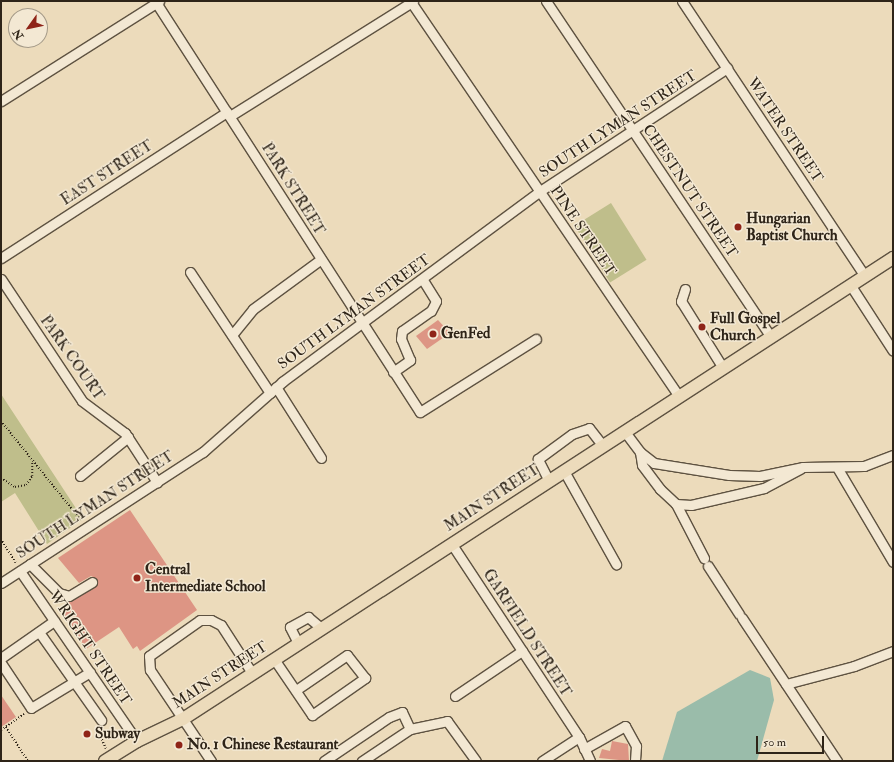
<!DOCTYPE html>
<style>
body{margin:0}
#map{position:relative;width:894px;height:762px;overflow:hidden;background:#ecdbbb;font-family:"IM FELL Double Pica",serif}
div>[style]{position:absolute}
[style*='--x']{left:calc(var(--x)*1px);top:calc(var(--y)*1px);width:calc(var(--w)*1px);rotate:calc(var(--a)*1deg)}
.green>*{inset:0;background:#bfbe8b;transform-origin:0 0}
.water>*{inset:0;background:#9abcaa}
.building>*{inset:0;background:#dd9584}
.path>*{height:1.5px;margin-top:-0.75px;transform-origin:0;background:repeating-linear-gradient(90deg,#2e2418 0 1px,transparent 0 3px)}
.roads{filter:drop-shadow(1px 0 #5e5241) drop-shadow(-1px 0 #5e5241) drop-shadow(0 1px #5e5241) drop-shadow(0 -1px #5e5241)}
.minor>*{height:9px;margin:-4.5px;padding:0 4.5px;transform-origin:4.5px;border-radius:4.5px;background:#f3e8d3}
.major>*{height:12px;margin:-6px;padding:0 6px;transform-origin:6px;border-radius:6px;background:#ecdbbb}
.rail>*{height:2.5px;margin-top:-1.25px;transform-origin:0;background:repeating-linear-gradient(90deg,#2e2418 0 7px,transparent 0 14px)}
.dots>*{width:11px;height:11px;translate:-50% -50%;box-sizing:border-box;border:2px solid #f3e8d3;border-radius:50%}
span{translate:-50% -50%;white-space:nowrap;text-align:center;line-height:1.15;-webkit-text-stroke:3px #f3e8d3;paint-order:stroke}
.street-label{font-size:15px;color:#2e2418}
.poi-label{font-size:15px;color:#2e2418;font-weight:700}
.left{translate:0 -50%;text-align:left}
.frame{position:absolute;inset:0;border:2px solid #2e2418;pointer-events:none}
.north{position:absolute;left:8px;top:8px;width:40px;height:40px;box-sizing:border-box;background:#f3e8d3;border:1px solid #a49a88;border-radius:50%;rotate:237deg;font-size:11px;font-weight:700;line-height:16px;text-align:center;color:#2e2418}
.north::after{content:'';display:block;margin:auto;width:14px;height:18px;background:#8f2418;clip-path:polygon(50% 0,100% 100%,50% 72%,0 100%)}
.scale{position:absolute;left:756px;top:736px;width:68px;height:18px;box-sizing:border-box;border:2px solid #2e2418;border-top:0;padding-left:5px;font-size:12px;line-height:14px;white-space:nowrap;color:#2e2418;-webkit-text-stroke:3px #f3e8d3;paint-order:stroke}
</style>
<div id="map">
<div class="green">
<i style="left:611px;top:203px;width:67px;height:43px;rotate:58deg"></i>
<i style="clip-path:polygon(1px 394px,83px 519px,47px 544px,15px 493px,1px 502px)"></i>
</div>
<div class="water">
<i style="clip-path:polygon(750px 670px,770px 678px,774px 700px,757px 761px,662px 761px,677px 712px)"></i>
</div>
<div class="building">
<i style="clip-path:polygon(438px 320px,450px 333px,427px 349px,416px 336px)"></i>
<i style="clip-path:polygon(130px 510px,197px 610px,140px 651px,137px 646px,133px 649px,119px 627px,86px 649px,59px 608px,95px 587px,97px 579px,91px 576px,79px 583px,58px 558px)"></i>
<i style="clip-path:polygon(1px 695px,16px 717px,1px 727px)"></i>
<i style="clip-path:polygon(612px 741px,628px 744px,629px 761px,599px 758px,602px 749px,610px 751px)"></i>
</div>
<div class="path">
<i style="--x:1;--y:421;--w:127;--a:51.1"></i>
<i style="--x:1;--y:478;--w:17;--a:33"></i>
<i style="--x:15;--y:487;--w:11;--a:-10"></i>
<i style="--x:26;--y:485;--w:11;--a:-56"></i>
<i style="--x:32;--y:476;--w:13;--a:-90"></i>
<i style="--x:1;--y:539;--w:28;--a:58"></i>
<i style="--x:6;--y:727;--w:40;--a:57.1"></i>
<i style="--x:1;--y:730;--w:28;--a:-35"></i>
<i style="--x:100;--y:734;--w:16;--a:68"></i>
</div>
<div class="roads">
<div class="minor">
<i style="--x:155;--y:1;--w:489;--a:57.2"></i>
<i style="--x:420;--y:412;--w:137;--a:-32.2"></i>
<i style="--x:546;--y:1;--w:404;--a:56.2"></i>
<i style="--x:682;--y:1;--w:330;--a:56.4"></i>
<i style="--x:411;--y:2;--w:477;--a:55.8"></i>
<i style="--x:1;--y:101;--w:187;--a:-32.3"></i>
<i style="--x:230;--y:116;--w:216;--a:-32.1"></i>
<i style="--x:1;--y:258;--w:269;--a:-32.9"></i>
<i style="--x:190;--y:272;--w:145;--a:56.5"></i>
<i style="--x:1;--y:279;--w:146;--a:56.4"></i>
<i style="--x:82;--y:401;--w:54;--a:36.7"></i>
<i style="--x:125;--y:433;--w:59;--a:56.9"></i>
<i style="--x:851;--y:286;--w:77;--a:57.1"></i>
<i style="--x:685;--y:289;--w:13;--a:108"></i>
<i style="--x:681;--y:301;--w:79;--a:57.9"></i>
<i style="--x:232;--y:335;--w:33;--a:-51"></i>
<i style="--x:253;--y:309;--w:84;--a:-36.3"></i>
<i style="--x:393;--y:372;--w:21;--a:-35"></i>
<i style="--x:410;--y:360;--w:23;--a:-113"></i>
<i style="--x:401;--y:339;--w:8;--a:-83"></i>
<i style="--x:402;--y:331;--w:35;--a:-35"></i>
<i style="--x:431;--y:311;--w:11;--a:-63"></i>
<i style="--x:436;--y:301;--w:26;--a:-122"></i>
<i style="--x:276;--y:387;--w:84;--a:57.6"></i>
<i style="--x:625;--y:432;--w:25;--a:53"></i>
<i style="--x:640;--y:452;--w:18;--a:38"></i>
<i style="--x:654;--y:463;--w:76;--a:9.1"></i>
<i style="--x:729;--y:475;--w:31;--a:2"></i>
<i style="--x:760;--y:476;--w:44;--a:-11.8"></i>
<i style="--x:803;--y:467;--w:61;--a:-0.9"></i>
<i style="--x:864;--y:466;--w:31;--a:-21"></i>
<i style="--x:640;--y:452;--w:13;--a:81"></i>
<i style="--x:642;--y:465;--w:30;--a:53"></i>
<i style="--x:660;--y:489;--w:22;--a:43"></i>
<i style="--x:676;--y:504;--w:15;--a:4"></i>
<i style="--x:691;--y:505;--w:75;--a:-13.1"></i>
<i style="--x:764;--y:488;--w:41;--a:-27.8"></i>
<i style="--x:838;--y:469;--w:108;--a:59.4"></i>
<i style="--x:564;--y:471;--w:107;--a:60.8"></i>
<i style="--x:80;--y:476;--w:62;--a:-39.1"></i>
<i style="--x:549;--y:481;--w:25;--a:-117"></i>
<i style="--x:538;--y:459;--w:42;--a:-36.3"></i>
<i style="--x:572;--y:434;--w:18;--a:-19"></i>
<i style="--x:589;--y:428;--w:23;--a:52"></i>
<i style="--x:676;--y:504;--w:61;--a:62.6"></i>
<i style="--x:451;--y:543;--w:232;--a:56.6"></i>
<i style="--x:579;--y:737;--w:26;--a:65"></i>
<i style="--x:30;--y:564;--w:41;--a:45"></i>
<i style="--x:59;--y:593;--w:10;--a:17"></i>
<i style="--x:69;--y:596;--w:27;--a:-31"></i>
<i style="--x:708;--y:566;--w:57;--a:57.1"></i>
<i style="--x:20;--y:571;--w:206;--a:55.5"></i>
<i style="--x:1;--y:583;--w:241;--a:-33"></i>
<i style="--x:203;--y:452;--w:106;--a:-41.5"></i>
<i style="--x:282;--y:382;--w:321;--a:-36.5"></i>
<i style="--x:540;--y:191;--w:224;--a:-33.3"></i>
<i style="--x:742;--y:618;--w:172;--a:56.4"></i>
<i style="--x:39;--y:632;--w:108;--a:54.8"></i>
<i style="--x:298;--y:643;--w:18;--a:-117"></i>
<i style="--x:290;--y:627;--w:21;--a:-29"></i>
<i style="--x:308;--y:617;--w:17;--a:40"></i>
<i style="--x:1;--y:658;--w:65;--a:-34.9"></i>
<i style="--x:274;--y:659;--w:68;--a:55.8"></i>
<i style="--x:312;--y:715;--w:65;--a:-34.9"></i>
<i style="--x:365;--y:678;--w:29;--a:-128"></i>
<i style="--x:347;--y:655;--w:62;--a:145.5"></i>
<i style="--x:1;--y:663;--w:54;--a:56.3"></i>
<i style="--x:31;--y:708;--w:69;--a:-31.4"></i>
<i style="--x:786;--y:684;--w:70;--a:-14.8"></i>
<i style="--x:854;--y:666;--w:42;--a:-21"></i>
<i style="--x:455;--y:696;--w:81;--a:-33.9"></i>
<i style="--x:410;--y:729;--w:38;--a:-12"></i>
<i style="--x:447;--y:721;--w:49;--a:54.1"></i>
<i style="--x:584;--y:749;--w:47;--a:-29.3"></i>
<i style="--x:625;--y:726;--w:23;--a:61"></i>
<i style="--x:636;--y:746;--w:15;--a:94"></i>
<i style="--x:211;--y:761;--w:110;--a:-123.8"></i>
<i style="--x:150;--y:670;--w:14;--a:-94"></i>
<i style="--x:149;--y:656;--w:62;--a:-35.2"></i>
<i style="--x:200;--y:620;--w:11;--a:0"></i>
<i style="--x:211;--y:620;--w:11;--a:27"></i>
<i style="--x:221;--y:625;--w:57;--a:57.1"></i>
<i style="--x:324;--y:761;--w:78;--a:-34.1"></i>
<i style="--x:389;--y:717;--w:14;--a:-21"></i>
<i style="--x:402;--y:712;--w:19;--a:65"></i>
<i style="--x:410;--y:729;--w:58;--a:146.3"></i>
<i style="--x:542;--y:761;--w:44;--a:-33"></i>
</div>
<div class="major">
<i style="--x:105;--y:761;--w:38;--a:-32"></i>
<i style="--x:137;--y:741;--w:51;--a:-25.6"></i>
<i style="--x:183;--y:719;--w:847;--a:-33"></i>
</div>
</div>
<div class="rail">
<i style="--x:892;--y:1;--w:1;--a:45"></i>
</div>
<div class="dots">
<i style="left:738px;top:227px;background:#8f2418"></i>
<i style="left:702px;top:327px;background:#8f2418"></i>
<i style="left:433px;top:334px;background:#8f2418"></i>
<i style="left:137px;top:578px;background:#8f2418"></i>
<i style="left:87px;top:734px;background:#8f2418"></i>
<i style="left:179px;top:745px;background:#8f2418"></i>
</div>
<div class="street-label">
<span style="left:618px;top:124px;rotate:-33deg">SOUTH LYMAN STREET</span>
<span style="left:785px;top:130px;rotate:56deg">WATER STREET</span>
<span style="left:107px;top:173px;rotate:-33deg">EAST STREET</span>
<span style="left:293px;top:189px;rotate:58deg">PARK STREET</span>
<span style="left:690px;top:191px;rotate:56deg">CHESTNUT STREET</span>
<span style="left:583px;top:231px;rotate:56deg">PINE STREET</span>
<span style="left:354px;top:312px;rotate:-36deg">SOUTH LYMAN STREET</span>
<span style="left:72px;top:358px;rotate:55deg">PARK COURT</span>
<span style="left:492px;top:498px;rotate:-33deg">MAIN STREET</span>
<span style="left:95px;top:505px;rotate:-33deg">SOUTH LYMAN STREET</span>
<span style="left:527px;top:633px;rotate:57deg">GARFIELD STREET</span>
<span style="left:90px;top:648px;rotate:56deg">WRIGHT STREET</span>
<span style="left:220px;top:675px;rotate:-33deg">MAIN STREET</span>
</div>
<div class="poi-label">
<span class="left" style="left:746px;top:227px">Hungarian<br>Baptist Church</span>
<span class="left" style="left:710px;top:327px">Full Gospel<br>Church</span>
<span class="left" style="left:441px;top:334px">GenFed</span>
<span class="left" style="left:145px;top:578px">Central<br>Intermediate School</span>
<span class="left" style="left:95px;top:734px">Subway</span>
<span class="left" style="left:187px;top:745px">No. 1 Chinese Restaurant</span>
</div>
<div class="frame"></div>
<div class="north">N</div>
<div class="scale">50 m</div>
</div>
